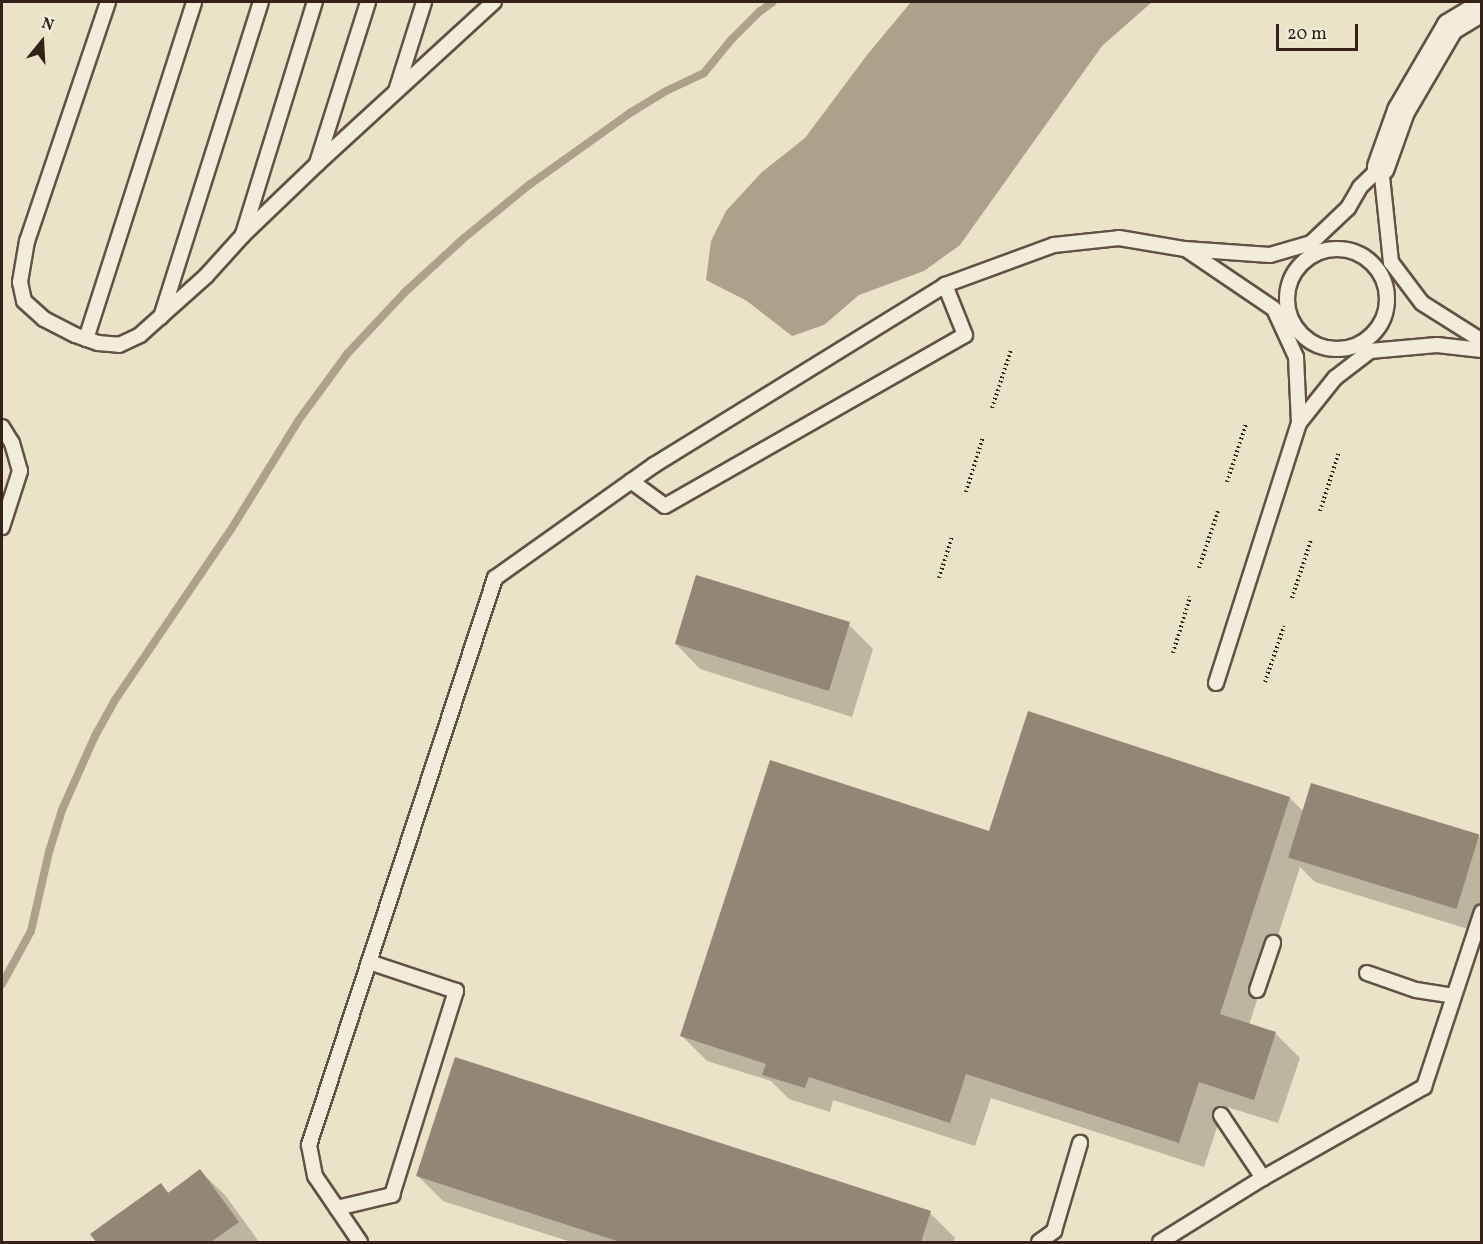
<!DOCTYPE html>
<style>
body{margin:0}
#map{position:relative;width:1483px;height:1244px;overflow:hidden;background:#ebe3c8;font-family:Vollkorn,serif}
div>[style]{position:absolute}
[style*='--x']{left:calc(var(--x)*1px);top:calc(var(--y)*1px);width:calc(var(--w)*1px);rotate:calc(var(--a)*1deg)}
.water>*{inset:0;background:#ada18c}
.shadow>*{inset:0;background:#0003}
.stream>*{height:8px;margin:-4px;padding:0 4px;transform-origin:4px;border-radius:4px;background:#ada18c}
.building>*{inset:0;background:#938674;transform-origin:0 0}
.path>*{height:4px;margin-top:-2px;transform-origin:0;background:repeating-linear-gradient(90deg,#342219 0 1.5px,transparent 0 4.5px)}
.roads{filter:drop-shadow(2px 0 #625245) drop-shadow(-2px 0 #625245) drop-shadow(0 2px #625245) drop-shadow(0 -2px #625245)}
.service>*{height:14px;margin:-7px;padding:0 7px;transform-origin:7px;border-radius:7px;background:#f2eddb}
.service>.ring{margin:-7px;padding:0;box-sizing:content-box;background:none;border:14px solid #f2eddb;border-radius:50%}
.minor>*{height:26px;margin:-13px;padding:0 13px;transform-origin:13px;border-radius:13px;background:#f2eddb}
span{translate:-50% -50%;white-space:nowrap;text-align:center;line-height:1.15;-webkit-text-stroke:6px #f2eddb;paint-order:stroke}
.frame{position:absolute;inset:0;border:3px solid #342219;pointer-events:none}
.north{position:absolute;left:12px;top:12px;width:60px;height:60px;-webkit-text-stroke:4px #f2eddb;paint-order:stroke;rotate:18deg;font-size:16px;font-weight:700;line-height:24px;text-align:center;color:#342219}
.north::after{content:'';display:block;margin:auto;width:21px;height:27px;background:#342219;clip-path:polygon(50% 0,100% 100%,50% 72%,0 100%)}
.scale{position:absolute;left:1276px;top:24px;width:82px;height:27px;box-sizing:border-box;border:3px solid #342219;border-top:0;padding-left:8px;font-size:18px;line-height:21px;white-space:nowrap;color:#342219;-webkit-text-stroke:4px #f2eddb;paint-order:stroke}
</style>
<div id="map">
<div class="water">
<i style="clip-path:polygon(911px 2px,1152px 2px,1102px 46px,960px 245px,924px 271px,859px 295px,824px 325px,792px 336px,747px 301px,706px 280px,711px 241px,726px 211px,762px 172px,805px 138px,867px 55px)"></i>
</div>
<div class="shadow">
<i style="clip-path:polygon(849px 625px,873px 649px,852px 717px,700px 669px,676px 644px)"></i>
<i style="clip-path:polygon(1290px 798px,1304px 812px,1478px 835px,1482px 839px,1482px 931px,1481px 933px,1315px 882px,1300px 867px,1249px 1025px,1275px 1033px,1300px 1058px,1278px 1123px,1224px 1106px,1204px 1167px,991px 1098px,975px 1146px,833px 1100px,830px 1112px,789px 1099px,771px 1081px,707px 1061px,682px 1036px,990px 832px)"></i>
<i style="clip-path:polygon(456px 1059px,930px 1213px,955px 1238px,954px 1242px,571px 1242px,443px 1201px,418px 1176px)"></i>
<i style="clip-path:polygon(200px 1171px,225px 1195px,259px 1242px,98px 1242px,92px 1235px,160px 1184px,170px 1194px)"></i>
</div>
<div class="stream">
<i style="--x:2;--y:984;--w:60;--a:-61.3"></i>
<i style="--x:31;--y:931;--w:81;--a:-77.2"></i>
<i style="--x:49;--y:852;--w:44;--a:-72.8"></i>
<i style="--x:62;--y:810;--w:81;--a:-66"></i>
<i style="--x:95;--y:736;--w:41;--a:-60.9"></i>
<i style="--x:115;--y:700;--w:208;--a:-55.8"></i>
<i style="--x:232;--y:528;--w:126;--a:-58.3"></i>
<i style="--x:298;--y:421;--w:83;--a:-53.8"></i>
<i style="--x:347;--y:354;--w:83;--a:-46.9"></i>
<i style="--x:404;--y:293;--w:81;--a:-42.5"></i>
<i style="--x:464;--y:238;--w:84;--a:-39.2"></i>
<i style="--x:529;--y:185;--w:124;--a:-35.5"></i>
<i style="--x:630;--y:113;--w:42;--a:-31.4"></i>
<i style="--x:666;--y:91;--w:42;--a:-25.3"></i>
<i style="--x:704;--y:73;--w:43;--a:-50.7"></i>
<i style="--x:731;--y:40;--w:40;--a:-45"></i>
<i style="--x:759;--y:12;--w:17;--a:-36"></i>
</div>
<div class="building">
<i style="left:696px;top:575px;width:161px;height:72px;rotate:17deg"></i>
<i style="clip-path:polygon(1028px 711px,1290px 797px,1220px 1014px,1276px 1032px,1254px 1100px,1199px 1082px,1179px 1143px,966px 1074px,950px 1123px,809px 1077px,805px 1088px,762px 1075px,766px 1064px,680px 1036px,770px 760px,989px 831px)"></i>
<i style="left:1311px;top:783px;width:176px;height:78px;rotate:17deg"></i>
<i style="clip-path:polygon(455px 1057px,931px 1211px,921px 1242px,620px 1242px,416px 1176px)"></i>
<i style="clip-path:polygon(200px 1169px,239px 1222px,211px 1242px,96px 1242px,90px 1234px,161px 1183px,168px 1193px)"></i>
</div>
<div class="path">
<i style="--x:992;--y:408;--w:61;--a:-71.9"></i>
<i style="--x:1227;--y:482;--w:61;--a:-71.9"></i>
<i style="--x:966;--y:492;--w:58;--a:-72.8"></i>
<i style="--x:1320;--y:511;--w:62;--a:-72.1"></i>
<i style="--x:1199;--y:568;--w:60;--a:-71.6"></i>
<i style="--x:939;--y:578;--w:43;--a:-72.4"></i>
<i style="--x:1292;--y:598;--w:61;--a:-71.9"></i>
<i style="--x:1173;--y:653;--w:59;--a:-73.1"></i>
<i style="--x:1265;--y:682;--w:59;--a:-71.3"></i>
</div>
<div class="roads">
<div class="service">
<i style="--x:108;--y:2;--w:252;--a:108.7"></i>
<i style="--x:27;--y:241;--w:42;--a:99.7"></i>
<i style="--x:20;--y:282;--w:19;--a:78"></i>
<i style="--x:24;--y:301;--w:27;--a:42"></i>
<i style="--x:44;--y:319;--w:35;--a:27"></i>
<i style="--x:75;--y:335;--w:24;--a:19"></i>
<i style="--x:98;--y:343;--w:21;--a:5"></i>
<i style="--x:119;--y:345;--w:23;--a:-25"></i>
<i style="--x:140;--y:335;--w:89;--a:-41.8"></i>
<i style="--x:206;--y:276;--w:55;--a:-47.9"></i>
<i style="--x:243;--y:235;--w:103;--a:-43.8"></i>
<i style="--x:317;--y:164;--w:240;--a:-42.5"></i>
<i style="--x:396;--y:91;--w:93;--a:-72.5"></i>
<i style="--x:317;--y:163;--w:169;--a:-72.4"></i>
<i style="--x:1381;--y:167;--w:96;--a:84"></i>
<i style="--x:1391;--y:262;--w:51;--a:52.9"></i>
<i style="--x:1422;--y:303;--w:71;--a:32.3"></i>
<i style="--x:243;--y:234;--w:243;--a:-72.8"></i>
<i class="ring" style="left:1287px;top:249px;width:86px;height:86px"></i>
<i style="--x:1187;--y:250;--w:105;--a:34.1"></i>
<i style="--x:1274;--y:309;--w:53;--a:65.4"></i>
<i style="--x:1296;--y:357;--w:66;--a:87.4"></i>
<i style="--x:1299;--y:423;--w:273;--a:107.7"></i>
<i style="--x:161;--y:317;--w:330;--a:-72.4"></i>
<i style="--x:86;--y:339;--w:354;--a:-72.2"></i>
<i style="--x:1299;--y:423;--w:58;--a:-51.3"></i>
<i style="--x:1335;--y:378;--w:44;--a:-37.6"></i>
<i style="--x:1370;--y:351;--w:67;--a:-5.1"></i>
<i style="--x:1437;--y:345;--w:45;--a:6.3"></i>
<i style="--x:2;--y:427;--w:19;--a:58"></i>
<i style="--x:12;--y:443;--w:29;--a:74"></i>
<i style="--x:20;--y:471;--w:59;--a:107.8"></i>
<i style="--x:631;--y:481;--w:42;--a:36.3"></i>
<i style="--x:665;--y:506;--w:345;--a:-29.7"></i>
<i style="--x:965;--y:335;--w:54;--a:-111.8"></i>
<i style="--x:1367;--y:973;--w:52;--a:19.1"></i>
<i style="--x:1416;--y:990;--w:38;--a:9"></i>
<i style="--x:1257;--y:990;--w:50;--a:-71.2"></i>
<i style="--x:1221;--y:1115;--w:76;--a:56.3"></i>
<i style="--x:337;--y:1208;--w:57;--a:-13.3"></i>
<i style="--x:392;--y:1195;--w:214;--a:-72.6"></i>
<i style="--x:456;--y:991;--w:92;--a:-161.6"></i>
<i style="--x:360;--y:1242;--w:80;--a:-124.3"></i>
<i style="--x:315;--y:1176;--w:32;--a:-101"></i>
<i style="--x:309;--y:1145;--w:597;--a:-71.84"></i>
<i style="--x:495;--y:578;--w:195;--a:-35.4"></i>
<i style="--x:654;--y:465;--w:342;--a:-31.7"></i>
<i style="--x:945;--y:285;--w:116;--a:-20.2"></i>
<i style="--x:1054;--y:245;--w:65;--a:-6.1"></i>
<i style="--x:1119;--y:238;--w:67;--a:9.5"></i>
<i style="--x:1185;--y:249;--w:85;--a:4"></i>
<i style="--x:1270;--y:255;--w:43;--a:-16.3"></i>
<i style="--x:1311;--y:243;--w:51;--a:-43.4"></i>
<i style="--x:1348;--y:208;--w:24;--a:-60"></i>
<i style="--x:1360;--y:187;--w:29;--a:-44"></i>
<i style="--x:1039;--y:1242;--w:19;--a:-36"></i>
<i style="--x:1054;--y:1231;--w:92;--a:-73.5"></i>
<i style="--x:1160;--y:1242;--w:121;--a:-31.9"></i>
<i style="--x:1263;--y:1178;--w:185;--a:-29.5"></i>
<i style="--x:1424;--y:1087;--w:184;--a:-71.7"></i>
</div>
<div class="minor">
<i style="--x:1381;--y:167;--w:59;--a:-70.3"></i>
<i style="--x:1401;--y:111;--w:97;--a:-59.7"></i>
<i style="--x:1450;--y:27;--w:37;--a:-31"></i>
</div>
</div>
<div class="frame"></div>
<div class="north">N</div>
<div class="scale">20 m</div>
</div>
